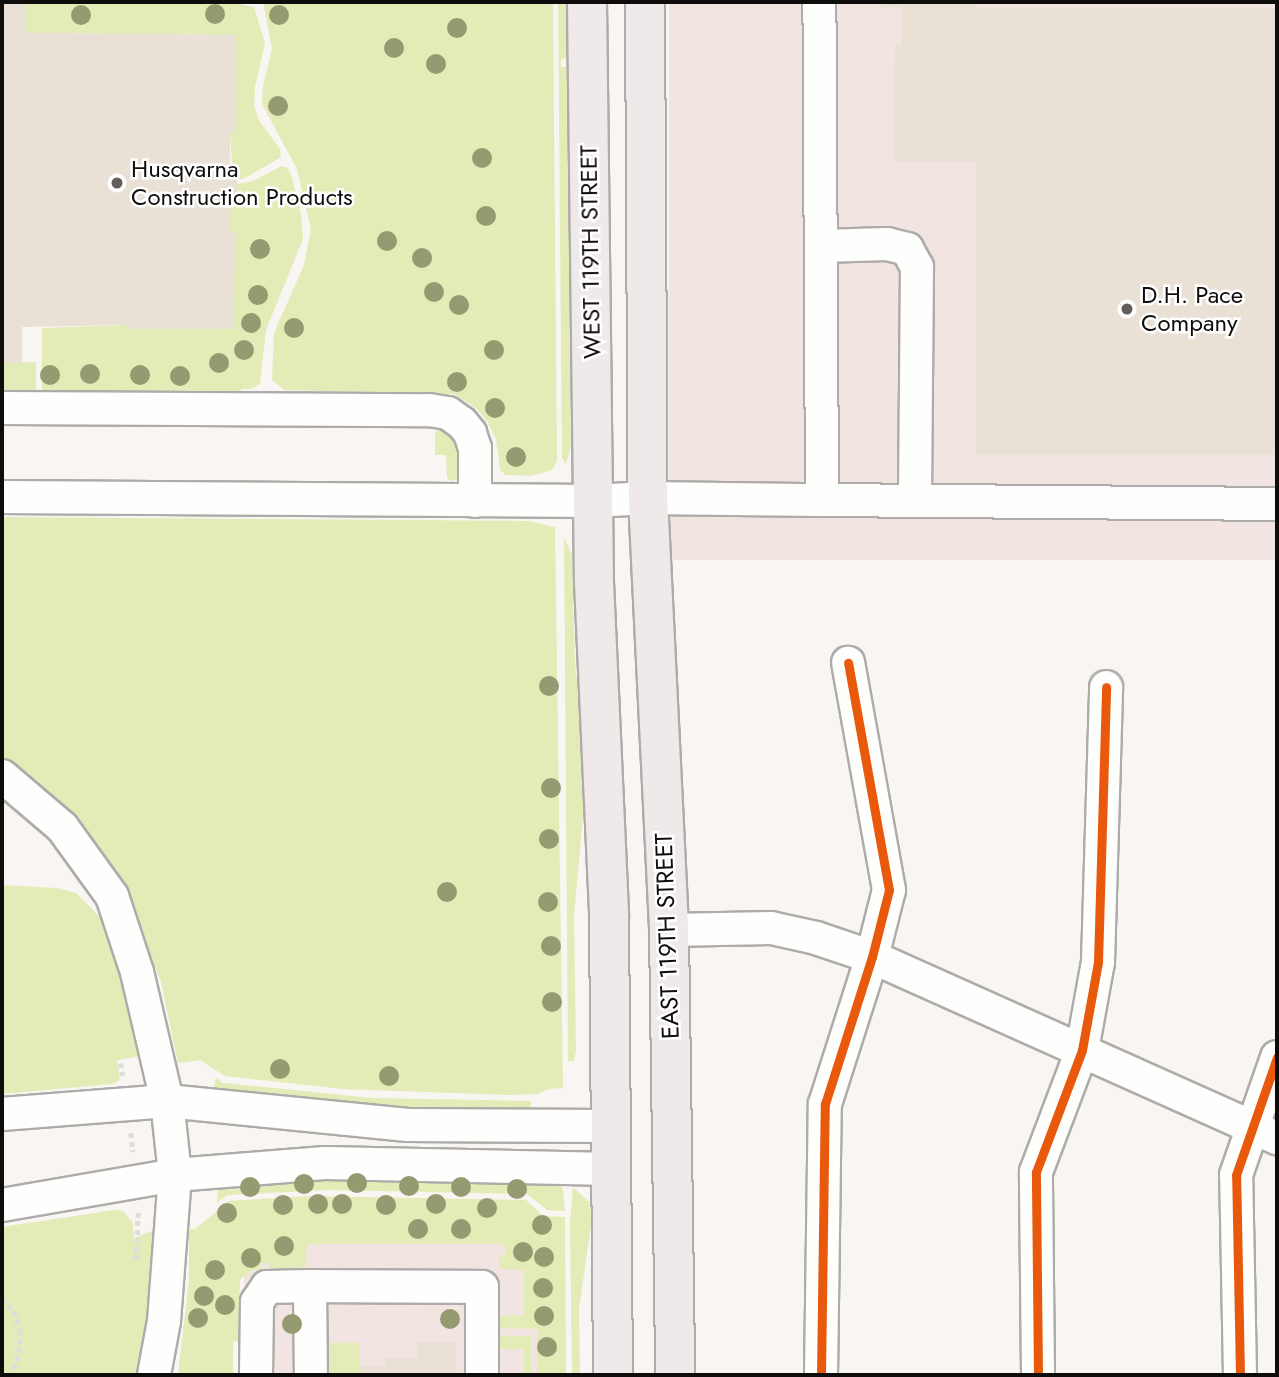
<!DOCTYPE html>
<style>
body{margin:0}
#map{position:relative;width:1279px;height:1377px;overflow:hidden;background:#f8f5f2;font-family:Jost,sans-serif}
div>[style]{position:absolute}
[style*='--x']{left:calc(var(--x)*1px);top:calc(var(--y)*1px);width:calc(var(--w)*1px);rotate:calc(var(--a)*1deg)}
.commercial>*{inset:0;background:#f1e4e1;transform-origin:0 0}
.green>*{inset:0;background:#e3ecb7;transform-origin:0 0}
.building>*{inset:0;background:#e9e0d6}
.path>*{height:4.5px;margin-top:-2.25px;transform-origin:0;background:repeating-linear-gradient(90deg,#dedddc 0 5px,transparent 0 8.5px)}
.roads{filter:drop-shadow(2px 0 #aeacaa) drop-shadow(-2px 0 #aeacaa) drop-shadow(0 2px #aeacaa) drop-shadow(0 -2px #aeacaa)}
.minor>*{height:32px;margin:-16px;padding:0 16px;transform-origin:16px;border-radius:16px;background:#fefefd}
.major>*{height:38px;margin:-19px;padding:0 19px;transform-origin:19px;border-radius:19px;background:#f0e9ea}
.cycleway>*{height:9px;margin:-4.5px;padding:0 4.5px;transform-origin:4.5px;border-radius:4.5px;background:#e8590c}
.trees>*{width:20px;height:20px;margin:-10px;border-radius:50%;background:#969a70}
.dots>*{width:19px;height:19px;translate:-50% -50%;box-sizing:border-box;border:4px solid #fff;border-radius:50%}
span{translate:-50% -50%;white-space:nowrap;text-align:center;line-height:1.15;-webkit-text-stroke:5px #fff;paint-order:stroke}
.poi-label{font-size:24px;color:#0f0d0b}
.left{translate:0 -50%;text-align:left}
.street-label{font-size:24px;color:#0f0d0b}
.frame{position:absolute;inset:0;border:4px solid #0f0d0b;pointer-events:none}
</style>
<div id="map">
<div class="commercial">
<i style="left:669px;top:2px;width:608px;height:558px"></i>
<i style="left:244px;top:1238px;width:304px;height:139px"></i>
</div>
<div class="green">
<i style="clip-path:polygon(26px 2px,228px 2px,254px 7px,265px 43px,255px 87px,254px 106px,260px 122px,280px 149px,281px 157px,243px 179px,233px 179px,230px 133px,236px 133px,236px 35px,26px 33px)"></i>
<i style="clip-path:polygon(263px 2px,553px 2px,557px 461px,552px 470px,531px 476px,505px 475px,500px 469px,496px 439px,487px 421px,476px 408px,454px 394px,284px 390px,272px 380px,274px 333px,304px 265px,311px 229px,297px 169px,262px 104px,263px 86px,272px 49px)"></i>
<i style="clip-path:polygon(558px 2px,567px 2px,567px 52px,566px 58px,561px 59px,561px 67px,566px 67px,568px 79px,571px 446px,566px 464px,562px 458px)"></i>
<i style="clip-path:polygon(282px 166px,288px 168px,292px 177px,301px 214px,303px 239px,266px 330px,260px 384px,251px 389px,241px 389px,241px 394px,42px 392px,42px 328px,128px 325px,128px 329px,229px 231px,232px 185px,253px 181px)"></i>
<i style="left:36px;top:362px;width:30px;height:34px;rotate:90deg"></i>
<i style="clip-path:polygon(443px 428px,459px 443px,460px 474px,458px 479px,451px 481px,447px 478px,446px 455px,435px 455px,435px 432px)"></i>
<i style="clip-path:polygon(2px 517px,528px 521px,555px 527px,563px 1088px,548px 1089px,538px 1094px,508px 1095px,342px 1089px,225px 1076px,200px 1060px,178px 1063px,161px 982px,128px 901px,79px 828px,39px 787px,2px 756px)"></i>
<i style="clip-path:polygon(564px 537px,572px 555px,575px 662px,586px 783px,574px 916px,576px 1051px,574px 1061px,568px 1061px)"></i>
<i style="clip-path:polygon(2px 885px,57px 888px,76px 893px,99px 916px,128px 990px,142px 1056px,117px 1060px,120px 1080px,112px 1084px,2px 1094px)"></i>
<i style="clip-path:polygon(216px 1078px,223px 1083px,372px 1098px,531px 1101px,531px 1114px,451px 1114px,237px 1096px,236px 1090px,230px 1090px,229px 1095px,213px 1090px)"></i>
<i style="clip-path:polygon(323px 1176px,562px 1182px,565px 1211px,547px 1210px,527px 1194px,329px 1190px,228px 1195px,217px 1203px,218px 1185px,229px 1185px,230px 1190px,237px 1189px,237px 1182px)"></i>
<i style="clip-path:polygon(573px 1187px,589px 1202px,592px 1218px,579px 1309px,580px 1375px,572px 1375px,570px 1224px)"></i>
<i style="clip-path:polygon(307px 1196px,526px 1200px,543px 1216px,565px 1217px,566px 1375px,537px 1375px,537px 1329px,498px 1328px,499px 1316px,524px 1315px,524px 1270px,499px 1269px,499px 1257px,506px 1253px,504px 1244px,307px 1244px,305px 1267px,270px 1269px,270px 1263px,261px 1263px,261px 1269px,252px 1270px,240px 1280px,238px 1341px,233px 1342px,233px 1375px,178px 1375px,189px 1280px,189px 1229px,195px 1229px,229px 1201px)"></i>
<i style="clip-path:polygon(114px 1210px,123px 1211px,133px 1223px,134px 1238px,152px 1231px,154px 1242px,150px 1317px,141px 1375px,2px 1375px,2px 1227px)"></i>
<i style="clip-path:polygon(500px 1336px,531px 1336px,531px 1375px,524px 1375px,524px 1349px,500px 1349px)"></i>
<i style="left:360px;top:1343px;width:32px;height:40px;rotate:90deg"></i>
</div>
<div class="building">
<i style="clip-path:polygon(2px 2px,26px 2px,26px 33px,236px 35px,236px 133px,230px 133px,230px 165px,235px 165px,238px 191px,238px 200px,232px 200px,230px 216px,229px 231px,235px 231px,234px 329px,128px 329px,128px 325px,22px 327px,22px 363px,2px 363px)"></i>
<i style="clip-path:polygon(881px 2px,976px 2px,976px 8px,1277px 8px,1277px 455px,976px 455px,976px 162px,894px 162px,895px 44px,902px 44px,902px 7px,881px 7px)"></i>
<i style="clip-path:polygon(417px 1342px,456px 1342px,456px 1375px,360px 1375px,360px 1366px,385px 1366px,385px 1358px,417px 1358px)"></i>
</div>
<div class="path">
<i style="--x:121;--y:1063;--w:13;--a:81"></i>
<i style="--x:131;--y:1133;--w:19;--a:84"></i>
<i style="--x:136;--y:1260;--w:50;--a:-87.7"></i>
<i style="--x:2;--y:1299;--w:17;--a:45"></i>
<i style="--x:14;--y:1311;--w:20;--a:72"></i>
<i style="--x:20;--y:1330;--w:18;--a:90"></i>
<i style="--x:20;--y:1348;--w:28;--a:105"></i>
</div>
<div class="roads">
<div class="minor">
<i style="--x:821;--y:246;--w:66;--a:-1.7"></i>
<i style="--x:887;--y:244;--w:21;--a:14"></i>
<i style="--x:907;--y:249;--w:21;--a:61"></i>
<i style="--x:917;--y:267;--w:233;--a:90.5"></i>
<i style="--x:2;--y:408;--w:427;--a:0.3"></i>
<i style="--x:429;--y:410;--w:19;--a:9"></i>
<i style="--x:448;--y:413;--w:17;--a:36"></i>
<i style="--x:462;--y:423;--w:13;--a:51"></i>
<i style="--x:470;--y:433;--w:16;--a:72"></i>
<i style="--x:475;--y:448;--w:53;--a:90"></i>
<i style="--x:2;--y:497;--w:591;--a:0.39"></i>
<i style="--x:593;--y:501;--w:55;--a:-3.1"></i>
<i style="--x:648;--y:498;--w:174;--a:0.7"></i>
<i style="--x:822;--y:500;--w:498;--a:-90.3"></i>
<i style="--x:822;--y:500;--w:455;--a:0.5"></i>
<i style="--x:2;--y:776;--w:79;--a:40.4"></i>
<i style="--x:62;--y:827;--w:85;--a:54.1"></i>
<i style="--x:112;--y:896;--w:80;--a:71.8"></i>
<i style="--x:137;--y:972;--w:132;--a:76.9"></i>
<i style="--x:167;--y:1101;--w:74;--a:83.8"></i>
<i style="--x:175;--y:1175;--w:146;--a:94.3"></i>
<i style="--x:164;--y:1321;--w:55;--a:100.5"></i>
<i style="--x:669;--y:930;--w:102;--a:-1.1"></i>
<i style="--x:771;--y:928;--w:46;--a:12.5"></i>
<i style="--x:816;--y:938;--w:59;--a:18.7"></i>
<i style="--x:872;--y:957;--w:444;--a:24.1"></i>
<i style="--x:2;--y:1114;--w:166;--a:-4.5"></i>
<i style="--x:167;--y:1101;--w:242;--a:5.7"></i>
<i style="--x:408;--y:1125;--w:203;--a:0.3"></i>
<i style="--x:2;--y:1205;--w:176;--a:-9.8"></i>
<i style="--x:175;--y:1175;--w:150;--a:-4.6"></i>
<i style="--x:325;--y:1163;--w:287;--a:1.2"></i>
<i style="--x:310;--y:1286;--w:89;--a:89.4"></i>
<i style="--x:256;--y:1375;--w:73;--a:-89.2"></i>
<i style="--x:257;--y:1302;--w:18;--a:-56"></i>
<i style="--x:267;--y:1287;--w:43;--a:-1.3"></i>
<i style="--x:310;--y:1286;--w:172;--a:0.3"></i>
<i style="--x:482;--y:1287;--w:88;--a:90"></i>
<i style="--x:821;--y:1375;--w:271;--a:-89.2"></i>
<i style="--x:825;--y:1104;--w:154;--a:-72.3"></i>
<i style="--x:872;--y:957;--w:69;--a:-75.8"></i>
<i style="--x:889;--y:890;--w:231;--a:-100.2"></i>
<i style="--x:1038;--y:1375;--w:203;--a:-90.6"></i>
<i style="--x:1036;--y:1172;--w:130;--a:-69.3"></i>
<i style="--x:1082;--y:1050;--w:89;--a:-79.7"></i>
<i style="--x:1098;--y:962;--w:275;--a:-88.3"></i>
<i style="--x:1240;--y:1375;--w:200;--a:-91.1"></i>
<i style="--x:1236;--y:1175;--w:125;--a:-70.8"></i>
</div>
<div class="major">
<i style="--x:587;--y:2;--w:580;--a:89.31"></i>
<i style="--x:594;--y:582;--w:335;--a:87.4"></i>
<i style="--x:609;--y:917;--w:458;--a:89.5"></i>
<i style="--x:645;--y:2;--w:496;--a:89.7"></i>
<i style="--x:648;--y:498;--w:433;--a:87.2"></i>
<i style="--x:669;--y:930;--w:445;--a:89.2"></i>
</div>
</div>
<div class="cycleway">
<i style="--x:821;--y:1375;--w:271;--a:-89.2"></i>
<i style="--x:825;--y:1104;--w:154;--a:-72.3"></i>
<i style="--x:872;--y:957;--w:69;--a:-75.8"></i>
<i style="--x:889;--y:890;--w:231;--a:-100.2"></i>
<i style="--x:1038;--y:1375;--w:203;--a:-90.6"></i>
<i style="--x:1036;--y:1172;--w:130;--a:-69.3"></i>
<i style="--x:1082;--y:1050;--w:89;--a:-79.7"></i>
<i style="--x:1098;--y:962;--w:275;--a:-88.3"></i>
<i style="--x:1240;--y:1375;--w:200;--a:-91.1"></i>
<i style="--x:1236;--y:1175;--w:125;--a:-70.8"></i>
</div>
<div class="trees">
<i style="left:215px;top:14px"></i>
<i style="left:81px;top:15px"></i>
<i style="left:279px;top:15px"></i>
<i style="left:457px;top:28px"></i>
<i style="left:394px;top:48px"></i>
<i style="left:436px;top:64px"></i>
<i style="left:278px;top:106px"></i>
<i style="left:482px;top:158px"></i>
<i style="left:486px;top:216px"></i>
<i style="left:387px;top:241px"></i>
<i style="left:260px;top:249px"></i>
<i style="left:422px;top:258px"></i>
<i style="left:434px;top:292px"></i>
<i style="left:258px;top:295px"></i>
<i style="left:459px;top:305px"></i>
<i style="left:251px;top:323px"></i>
<i style="left:294px;top:328px"></i>
<i style="left:244px;top:350px"></i>
<i style="left:494px;top:350px"></i>
<i style="left:219px;top:363px"></i>
<i style="left:90px;top:374px"></i>
<i style="left:50px;top:375px"></i>
<i style="left:140px;top:375px"></i>
<i style="left:180px;top:376px"></i>
<i style="left:457px;top:382px"></i>
<i style="left:495px;top:408px"></i>
<i style="left:516px;top:457px"></i>
<i style="left:549px;top:686px"></i>
<i style="left:551px;top:788px"></i>
<i style="left:549px;top:839px"></i>
<i style="left:447px;top:892px"></i>
<i style="left:548px;top:902px"></i>
<i style="left:551px;top:946px"></i>
<i style="left:552px;top:1002px"></i>
<i style="left:280px;top:1069px"></i>
<i style="left:389px;top:1076px"></i>
<i style="left:357px;top:1183px"></i>
<i style="left:304px;top:1184px"></i>
<i style="left:409px;top:1186px"></i>
<i style="left:250px;top:1187px"></i>
<i style="left:461px;top:1187px"></i>
<i style="left:517px;top:1189px"></i>
<i style="left:318px;top:1204px"></i>
<i style="left:342px;top:1204px"></i>
<i style="left:436px;top:1204px"></i>
<i style="left:283px;top:1205px"></i>
<i style="left:386px;top:1205px"></i>
<i style="left:487px;top:1208px"></i>
<i style="left:227px;top:1213px"></i>
<i style="left:542px;top:1225px"></i>
<i style="left:418px;top:1229px"></i>
<i style="left:461px;top:1229px"></i>
<i style="left:284px;top:1246px"></i>
<i style="left:523px;top:1252px"></i>
<i style="left:544px;top:1257px"></i>
<i style="left:251px;top:1258px"></i>
<i style="left:215px;top:1270px"></i>
<i style="left:543px;top:1288px"></i>
<i style="left:204px;top:1296px"></i>
<i style="left:225px;top:1305px"></i>
<i style="left:544px;top:1316px"></i>
<i style="left:198px;top:1318px"></i>
<i style="left:450px;top:1319px"></i>
<i style="left:292px;top:1324px"></i>
<i style="left:547px;top:1347px"></i>
</div>
<div class="dots">
<i style="left:117px;top:183px;background:#615e5c"></i>
<i style="left:1127px;top:309px;background:#615e5c"></i>
</div>
<div class="poi-label">
<span class="left" style="left:131px;top:183px">Husqvarna<br>Construction Products</span>
<span class="left" style="left:1141px;top:309px">D.H. Pace<br>Company</span>
</div>
<div class="street-label">
<span style="left:590px;top:252px;rotate:-91deg">WEST 119TH STREET</span>
<span style="left:667px;top:936px;rotate:-92deg">EAST 119TH STREET</span>
</div>
<div class="frame"></div>
</div>
